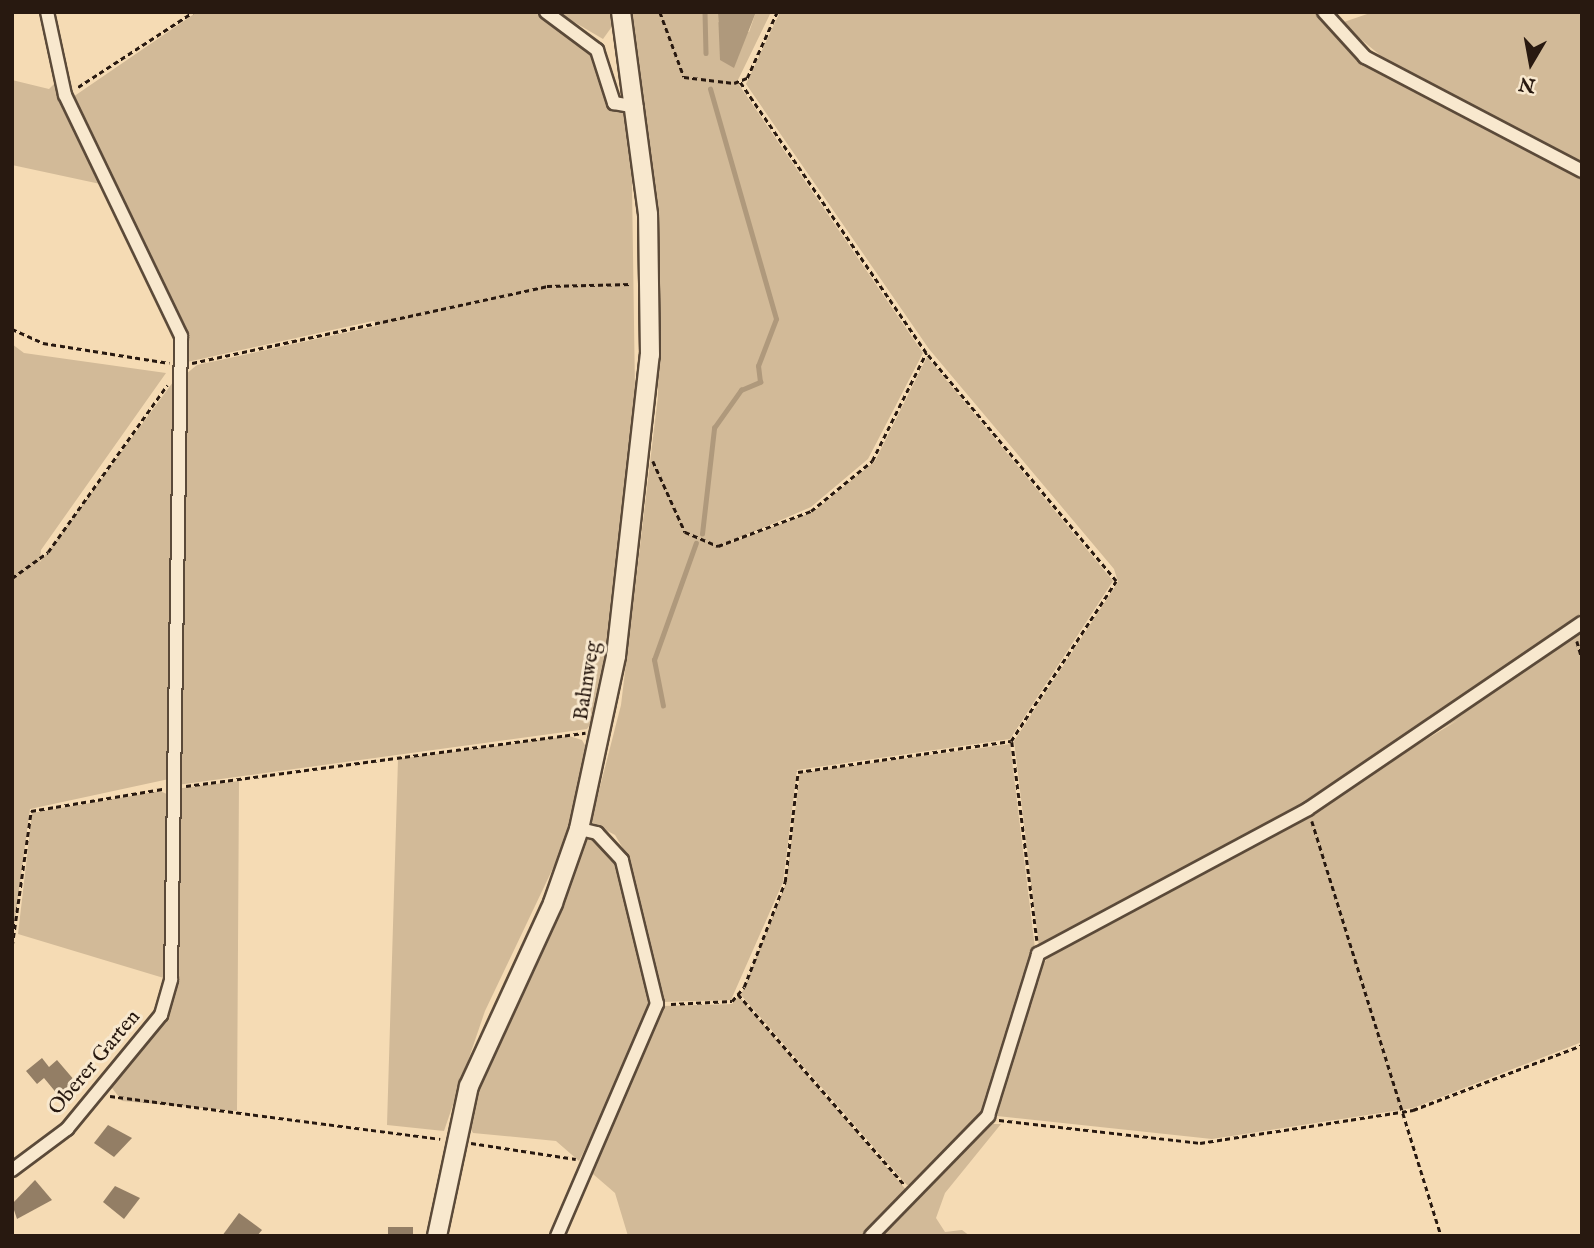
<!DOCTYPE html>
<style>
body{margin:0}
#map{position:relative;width:1594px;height:1248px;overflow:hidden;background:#f5dbb4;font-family:"IM FELL English",serif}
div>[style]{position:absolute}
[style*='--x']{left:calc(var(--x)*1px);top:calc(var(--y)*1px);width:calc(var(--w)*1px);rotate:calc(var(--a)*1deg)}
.green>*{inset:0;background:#d2ba98}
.water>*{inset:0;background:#af997c}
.stream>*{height:4.5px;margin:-2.25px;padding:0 2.25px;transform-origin:2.25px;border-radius:2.25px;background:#af997c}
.building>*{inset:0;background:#937e65;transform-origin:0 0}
.path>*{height:2.5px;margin-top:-1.25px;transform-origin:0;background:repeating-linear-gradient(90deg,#281910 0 5px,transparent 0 8.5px)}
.roads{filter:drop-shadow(2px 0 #5b4a39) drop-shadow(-2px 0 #5b4a39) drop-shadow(0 2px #5b4a39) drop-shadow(0 -2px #5b4a39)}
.minor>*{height:12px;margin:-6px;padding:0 6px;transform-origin:6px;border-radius:6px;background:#f8e8ce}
.secondary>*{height:18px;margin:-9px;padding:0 9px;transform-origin:9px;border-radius:9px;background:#f8e8ce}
span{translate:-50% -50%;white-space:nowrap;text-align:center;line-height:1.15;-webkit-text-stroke:6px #f8e8ce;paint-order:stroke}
.street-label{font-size:21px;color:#281910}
.frame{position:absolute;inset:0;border:14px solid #281910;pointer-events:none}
.north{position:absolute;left:1496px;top:28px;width:70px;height:70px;-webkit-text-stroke:5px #f8e8ce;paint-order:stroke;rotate:190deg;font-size:19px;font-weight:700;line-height:28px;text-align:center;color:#281910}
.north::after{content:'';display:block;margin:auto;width:24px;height:32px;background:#281910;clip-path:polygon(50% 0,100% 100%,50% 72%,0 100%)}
</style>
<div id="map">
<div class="green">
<i style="clip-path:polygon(197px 12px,541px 12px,591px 50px,613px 105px,631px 116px,635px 391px,604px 661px,595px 717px,587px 729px,177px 785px,186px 374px,197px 365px,381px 325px,373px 321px,187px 362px,184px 325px,70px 99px)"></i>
<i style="clip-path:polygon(557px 12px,614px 12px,616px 21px,603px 39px)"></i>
<i style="clip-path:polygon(632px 12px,718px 12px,718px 22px,749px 32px,756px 12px,771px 12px,737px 82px,923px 353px,868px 459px,811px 507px,716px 548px,813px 512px,875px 461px,927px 357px,1113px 581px,1010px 739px,797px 770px,783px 882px,731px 1000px,662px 1002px,625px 852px,615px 835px,591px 822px,621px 705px,658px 396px,659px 231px)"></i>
<i style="clip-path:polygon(780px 12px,1315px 12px,1355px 53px,1416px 91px,1582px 176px,1582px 1042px,1413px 1108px,1212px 1139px,997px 1116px,1038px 970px,1055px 949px,1306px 813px,1458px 720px,1039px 947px,1014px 741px,1118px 582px,1114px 569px,929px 349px,746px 84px)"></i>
<i style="clip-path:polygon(1373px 12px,1582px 12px,1582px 164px,1392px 65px,1341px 23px)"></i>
<i style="clip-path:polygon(12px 80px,49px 89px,54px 84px,105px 185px,12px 165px)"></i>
<i style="clip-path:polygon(12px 344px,24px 353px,166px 373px,41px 550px,40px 562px,176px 378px,169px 779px,30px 809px,12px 942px)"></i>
<i style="clip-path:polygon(569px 736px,582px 740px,591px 756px,564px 845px,485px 1011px,444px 1131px,387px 1125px,398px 759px)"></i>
<i style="clip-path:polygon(1010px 744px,1035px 948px,988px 1103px,915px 1185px,907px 1185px,741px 995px,786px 883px,800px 773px)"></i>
<i style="clip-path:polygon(239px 781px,237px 1111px,122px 1101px,112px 1088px,115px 1077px,170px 1004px,175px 789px)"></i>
<i style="clip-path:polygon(160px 791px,169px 795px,167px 979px,18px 934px,32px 813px)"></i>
<i style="clip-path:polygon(596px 837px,615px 858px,652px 1000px,649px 1019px,579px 1161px,556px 1141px,473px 1133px,470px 1128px,481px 1077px,584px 838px)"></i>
<i style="clip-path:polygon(739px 996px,908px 1192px,865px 1236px,628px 1236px,615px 1193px,586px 1168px,663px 1006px,732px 1004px)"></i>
<i style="clip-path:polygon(989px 1124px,1001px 1124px,945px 1193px,936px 1218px,945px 1232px,962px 1230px,970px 1236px,879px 1236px)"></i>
</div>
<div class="water">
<i style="clip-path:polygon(718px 12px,756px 12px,734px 68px,720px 60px)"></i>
</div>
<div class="stream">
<i style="--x:705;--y:12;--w:41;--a:88.6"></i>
<i style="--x:702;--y:534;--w:107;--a:-83.5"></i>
<i style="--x:714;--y:428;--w:47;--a:-54.6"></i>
<i style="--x:741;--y:390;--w:21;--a:-23"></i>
<i style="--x:760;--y:382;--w:16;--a:-97"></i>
<i style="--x:758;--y:366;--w:50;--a:-69"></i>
<i style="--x:776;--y:319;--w:239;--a:-106"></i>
<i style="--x:663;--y:706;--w:47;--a:-101.1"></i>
<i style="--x:654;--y:660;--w:124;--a:-70.3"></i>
</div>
<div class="building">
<i style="clip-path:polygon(42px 1058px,49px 1067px,57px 1060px,75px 1081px,58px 1095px,44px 1078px,37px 1084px,26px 1071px)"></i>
<i style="clip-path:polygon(108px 1125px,132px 1138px,114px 1157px,94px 1143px)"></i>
<i style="clip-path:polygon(35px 1180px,52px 1200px,17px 1219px,12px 1204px)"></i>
<i style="clip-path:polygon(115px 1186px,140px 1198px,124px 1219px,103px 1202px)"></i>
<i style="clip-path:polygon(239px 1213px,262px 1230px,257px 1236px,222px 1236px)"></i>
<i style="left:413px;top:1227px;width:9px;height:25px;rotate:90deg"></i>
</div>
<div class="path">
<i style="--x:660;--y:12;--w:69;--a:69.7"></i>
<i style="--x:684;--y:77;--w:50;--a:6.8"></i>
<i style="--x:734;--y:83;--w:14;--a:-21"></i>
<i style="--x:747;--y:78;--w:72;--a:-65.6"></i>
<i style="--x:78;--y:87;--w:137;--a:-33.1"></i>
<i style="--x:12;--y:329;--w:34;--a:24"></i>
<i style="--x:43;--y:343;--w:128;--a:9"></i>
<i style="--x:192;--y:363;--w:363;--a:-12.2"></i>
<i style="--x:547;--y:286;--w:85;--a:-1.3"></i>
<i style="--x:653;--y:461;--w:78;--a:65.7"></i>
<i style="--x:685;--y:532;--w:36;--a:23"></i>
<i style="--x:718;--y:546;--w:99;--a:-20.6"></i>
<i style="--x:811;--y:511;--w:79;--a:-39.3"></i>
<i style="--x:872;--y:461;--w:121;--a:-63.4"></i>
<i style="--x:12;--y:578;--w:44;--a:-35.8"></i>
<i style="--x:48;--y:552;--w:205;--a:-54.5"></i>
<i style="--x:1577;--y:641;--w:19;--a:74"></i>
<i style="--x:1012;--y:742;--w:200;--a:82.8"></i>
<i style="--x:186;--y:786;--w:403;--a:-7.6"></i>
<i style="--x:1312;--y:821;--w:435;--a:72.7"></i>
<i style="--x:12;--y:946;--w:136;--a:-82"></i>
<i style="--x:31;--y:811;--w:133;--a:-9.5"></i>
<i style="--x:738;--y:994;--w:252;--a:48.9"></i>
<i style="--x:671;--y:1004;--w:61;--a:-2.8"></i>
<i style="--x:732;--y:1001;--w:18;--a:-49"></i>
<i style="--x:744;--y:987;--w:113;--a:-68.7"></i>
<i style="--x:785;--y:882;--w:111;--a:-83.3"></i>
<i style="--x:798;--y:772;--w:215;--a:-8.3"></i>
<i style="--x:1011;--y:741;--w:191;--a:-56.7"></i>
<i style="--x:1116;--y:581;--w:297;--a:-129.8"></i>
<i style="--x:926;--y:353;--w:330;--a:-124.5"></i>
<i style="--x:110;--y:1096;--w:333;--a:7.4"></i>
<i style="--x:999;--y:1120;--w:202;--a:6.5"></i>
<i style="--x:1200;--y:1143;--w:216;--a:-8.8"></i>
<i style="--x:1413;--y:1110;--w:181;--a:-21"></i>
<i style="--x:471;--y:1143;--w:106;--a:8.7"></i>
</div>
<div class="roads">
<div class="minor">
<i style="--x:546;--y:12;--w:64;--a:36.7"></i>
<i style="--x:597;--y:50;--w:56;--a:72.2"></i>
<i style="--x:614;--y:103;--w:23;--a:10"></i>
<i style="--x:1324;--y:12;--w:61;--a:47.7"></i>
<i style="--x:1365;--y:57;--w:245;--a:27.7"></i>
<i style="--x:12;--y:1170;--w:69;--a:-36.7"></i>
<i style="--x:67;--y:1129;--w:148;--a:-50.5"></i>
<i style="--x:161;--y:1015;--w:37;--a:-74"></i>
<i style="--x:171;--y:979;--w:643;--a:-89.11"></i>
<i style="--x:181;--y:336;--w:267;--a:-115.7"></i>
<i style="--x:65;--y:95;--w:85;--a:-102.2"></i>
<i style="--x:557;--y:1236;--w:253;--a:-66.7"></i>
<i style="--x:657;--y:1004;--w:148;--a:-103.7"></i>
<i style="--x:622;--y:860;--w:37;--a:-133"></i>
<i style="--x:597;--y:833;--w:18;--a:-167"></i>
<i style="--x:871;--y:1236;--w:168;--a:-45.7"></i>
<i style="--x:988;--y:1116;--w:170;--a:-72.8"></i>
<i style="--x:1038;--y:954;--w:306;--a:-28.2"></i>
<i style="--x:1308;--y:809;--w:331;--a:-34.2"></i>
</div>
<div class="secondary">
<i style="--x:437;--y:1236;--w:153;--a:-78"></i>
<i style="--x:469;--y:1086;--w:201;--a:-65.3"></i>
<i style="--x:553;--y:903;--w:78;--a:-70.6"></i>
<i style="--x:579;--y:829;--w:177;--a:-77.9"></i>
<i style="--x:616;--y:656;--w:303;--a:-83.6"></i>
<i style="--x:650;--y:355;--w:141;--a:-90.8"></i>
<i style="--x:648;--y:214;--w:204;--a:-97.6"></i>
</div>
</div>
<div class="street-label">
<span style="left:588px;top:681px;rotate:-81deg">Bahnweg</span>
<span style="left:95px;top:1063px;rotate:-50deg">Oberer Garten</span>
</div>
<div class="frame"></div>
<div class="north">N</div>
</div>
